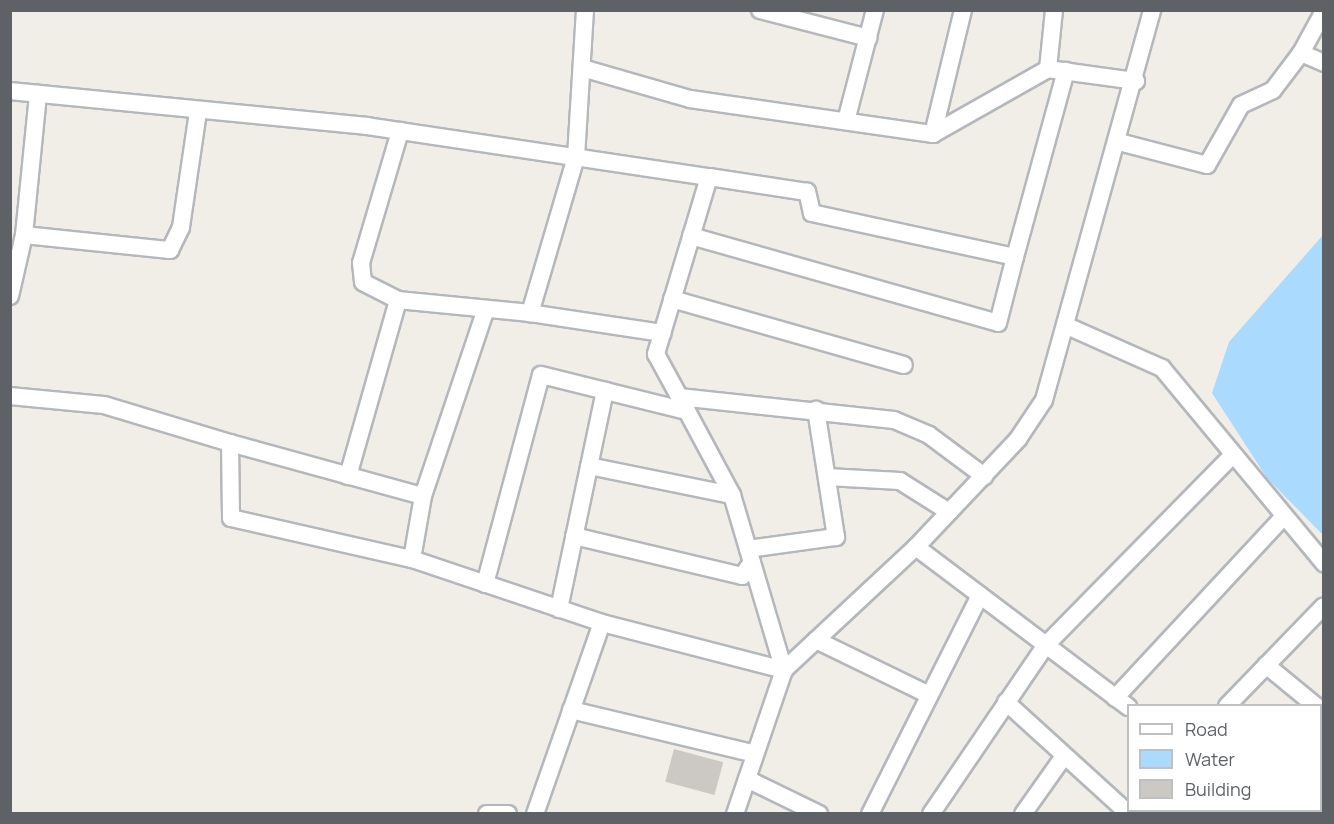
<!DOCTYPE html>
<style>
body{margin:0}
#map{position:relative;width:1334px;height:824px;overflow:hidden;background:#f0eee7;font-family:Manrope,sans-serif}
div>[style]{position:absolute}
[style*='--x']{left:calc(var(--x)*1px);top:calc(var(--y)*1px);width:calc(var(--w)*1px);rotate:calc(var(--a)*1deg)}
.water>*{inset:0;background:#aadafd}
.building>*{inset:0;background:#ccc9c4;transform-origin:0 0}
.roads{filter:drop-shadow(2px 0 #b4b7bb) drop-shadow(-2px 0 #b4b7bb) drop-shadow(0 2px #b4b7bb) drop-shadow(0 -2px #b4b7bb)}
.minor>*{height:16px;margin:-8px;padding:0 8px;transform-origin:8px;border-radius:8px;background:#fff}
span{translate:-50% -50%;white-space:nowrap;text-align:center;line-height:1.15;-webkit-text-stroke:4.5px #fff;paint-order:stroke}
.frame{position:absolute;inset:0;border:12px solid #5e6267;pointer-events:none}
.legend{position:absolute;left:1127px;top:704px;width:195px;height:108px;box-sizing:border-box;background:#fff;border:2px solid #bfc0c2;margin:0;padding:8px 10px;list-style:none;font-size:18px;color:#5e6267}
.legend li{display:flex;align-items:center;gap:12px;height:30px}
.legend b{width:30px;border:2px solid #bfc0c2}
</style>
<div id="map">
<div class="water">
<i style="clip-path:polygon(1323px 235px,1323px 535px,1267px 478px,1212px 393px,1229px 342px)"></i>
</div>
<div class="building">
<i style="left:674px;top:749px;width:51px;height:34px;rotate:15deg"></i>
</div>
<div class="roads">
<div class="minor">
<i style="--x:585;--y:10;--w:147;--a:93.5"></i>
<i style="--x:576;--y:157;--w:163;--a:106.4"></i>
<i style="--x:530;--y:313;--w:134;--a:8.6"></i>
<i style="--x:760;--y:10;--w:112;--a:14.5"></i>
<i style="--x:1301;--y:53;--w:48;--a:-61.3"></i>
<i style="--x:582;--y:68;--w:112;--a:16"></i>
<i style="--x:690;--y:99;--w:246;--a:8.2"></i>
<i style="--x:933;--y:134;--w:132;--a:-29.5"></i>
<i style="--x:1048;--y:69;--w:89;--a:7.8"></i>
<i style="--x:1048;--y:69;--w:59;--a:-84.2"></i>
<i style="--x:10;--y:91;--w:359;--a:5.6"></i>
<i style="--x:367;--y:126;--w:346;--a:8.5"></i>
<i style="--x:709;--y:177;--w:185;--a:106.7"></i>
<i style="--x:656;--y:354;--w:65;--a:61.5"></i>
<i style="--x:846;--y:121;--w:115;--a:-75.4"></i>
<i style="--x:933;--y:134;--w:128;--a:-76.4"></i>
<i style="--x:1119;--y:142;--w:91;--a:14.6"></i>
<i style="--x:1207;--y:165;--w:69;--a:-60.5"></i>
<i style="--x:1241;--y:105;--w:35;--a:-25"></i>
<i style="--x:1273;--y:90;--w:46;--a:-52.9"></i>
<i style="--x:1301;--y:53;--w:25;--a:23"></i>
<i style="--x:24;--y:235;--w:147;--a:5.9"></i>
<i style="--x:170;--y:250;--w:25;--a:-64"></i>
<i style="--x:181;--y:227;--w:116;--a:-81.6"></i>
<i style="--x:691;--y:236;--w:319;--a:15.8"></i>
<i style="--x:998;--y:323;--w:68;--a:-75.6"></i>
<i style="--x:1015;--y:257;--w:208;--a:-167.8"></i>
<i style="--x:812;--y:213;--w:22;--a:-103"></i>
<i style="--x:807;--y:192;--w:99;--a:-171.3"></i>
<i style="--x:1015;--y:257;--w:193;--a:-74.7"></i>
<i style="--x:10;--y:296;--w:63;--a:-77.1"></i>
<i style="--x:24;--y:235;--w:142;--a:-84.3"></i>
<i style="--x:672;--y:299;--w:241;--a:15.9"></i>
<i style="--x:398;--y:300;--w:39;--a:-153"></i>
<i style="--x:363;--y:282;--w:19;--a:-96"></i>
<i style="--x:361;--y:263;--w:138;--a:-73.5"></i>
<i style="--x:1067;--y:326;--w:104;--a:23.9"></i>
<i style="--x:1162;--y:368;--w:254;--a:50.3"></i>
<i style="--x:10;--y:396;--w:94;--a:5.5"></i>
<i style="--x:104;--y:405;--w:132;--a:16.8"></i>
<i style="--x:230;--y:443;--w:75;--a:89.2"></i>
<i style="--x:231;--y:518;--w:186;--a:12.8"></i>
<i style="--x:412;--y:559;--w:200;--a:18.6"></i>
<i style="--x:679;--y:397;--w:216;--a:6.1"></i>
<i style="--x:894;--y:420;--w:38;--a:23"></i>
<i style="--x:929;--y:435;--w:69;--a:36.7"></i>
<i style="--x:230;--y:443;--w:200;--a:15.4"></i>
<i style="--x:423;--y:496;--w:64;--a:99.9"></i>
<i style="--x:589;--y:466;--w:146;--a:11.5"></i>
<i style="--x:348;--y:476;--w:183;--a:-74.1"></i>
<i style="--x:398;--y:300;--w:133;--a:5.6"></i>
<i style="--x:827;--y:477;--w:73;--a:3.1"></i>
<i style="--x:900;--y:481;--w:58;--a:32.3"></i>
<i style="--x:423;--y:496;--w:197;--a:-71.4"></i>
<i style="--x:574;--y:536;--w:173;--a:13.4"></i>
<i style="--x:742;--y:576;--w:17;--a:-54"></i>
<i style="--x:916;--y:547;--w:266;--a:37"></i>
<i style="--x:748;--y:549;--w:89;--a:-7.8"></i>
<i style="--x:836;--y:537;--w:129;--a:-98.9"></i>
<i style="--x:485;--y:584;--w:216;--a:-75"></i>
<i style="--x:541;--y:375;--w:150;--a:13.9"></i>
<i style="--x:687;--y:411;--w:95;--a:61.8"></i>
<i style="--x:732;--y:495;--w:183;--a:73.5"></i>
<i style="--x:559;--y:609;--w:223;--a:-78.1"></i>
<i style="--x:816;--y:640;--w:123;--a:25.9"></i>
<i style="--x:1266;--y:665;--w:65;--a:39.4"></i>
<i style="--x:1115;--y:698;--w:248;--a:-47.1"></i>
<i style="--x:1006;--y:702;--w:166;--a:42.3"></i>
<i style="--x:1227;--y:706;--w:139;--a:-45.9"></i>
<i style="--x:571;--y:710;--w:189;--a:13.4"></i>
<i style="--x:747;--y:779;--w:80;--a:25.9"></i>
<i style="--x:1310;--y:810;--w:6;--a:39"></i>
<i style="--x:487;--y:814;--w:21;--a:0"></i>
<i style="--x:535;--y:814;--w:202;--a:-70.7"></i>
<i style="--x:602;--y:623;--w:188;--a:14.5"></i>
<i style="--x:735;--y:814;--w:152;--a:-71.2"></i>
<i style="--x:784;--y:670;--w:180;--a:-43"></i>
<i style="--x:916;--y:547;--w:149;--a:-46.6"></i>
<i style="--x:1018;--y:439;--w:47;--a:-56.3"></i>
<i style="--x:1044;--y:400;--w:405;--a:-74.5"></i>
<i style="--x:870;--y:814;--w:245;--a:-63.3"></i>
<i style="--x:931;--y:814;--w:204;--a:-55.8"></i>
<i style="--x:1046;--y:645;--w:267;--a:-45.5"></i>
<i style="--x:1023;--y:814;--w:67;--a:-54.7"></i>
<i style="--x:1236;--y:814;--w:5;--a:-53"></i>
</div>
</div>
<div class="frame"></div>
<ul class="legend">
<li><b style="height:8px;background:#fff"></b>Road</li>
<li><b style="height:16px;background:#aadafd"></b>Water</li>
<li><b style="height:16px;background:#ccc9c4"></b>Building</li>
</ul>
</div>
